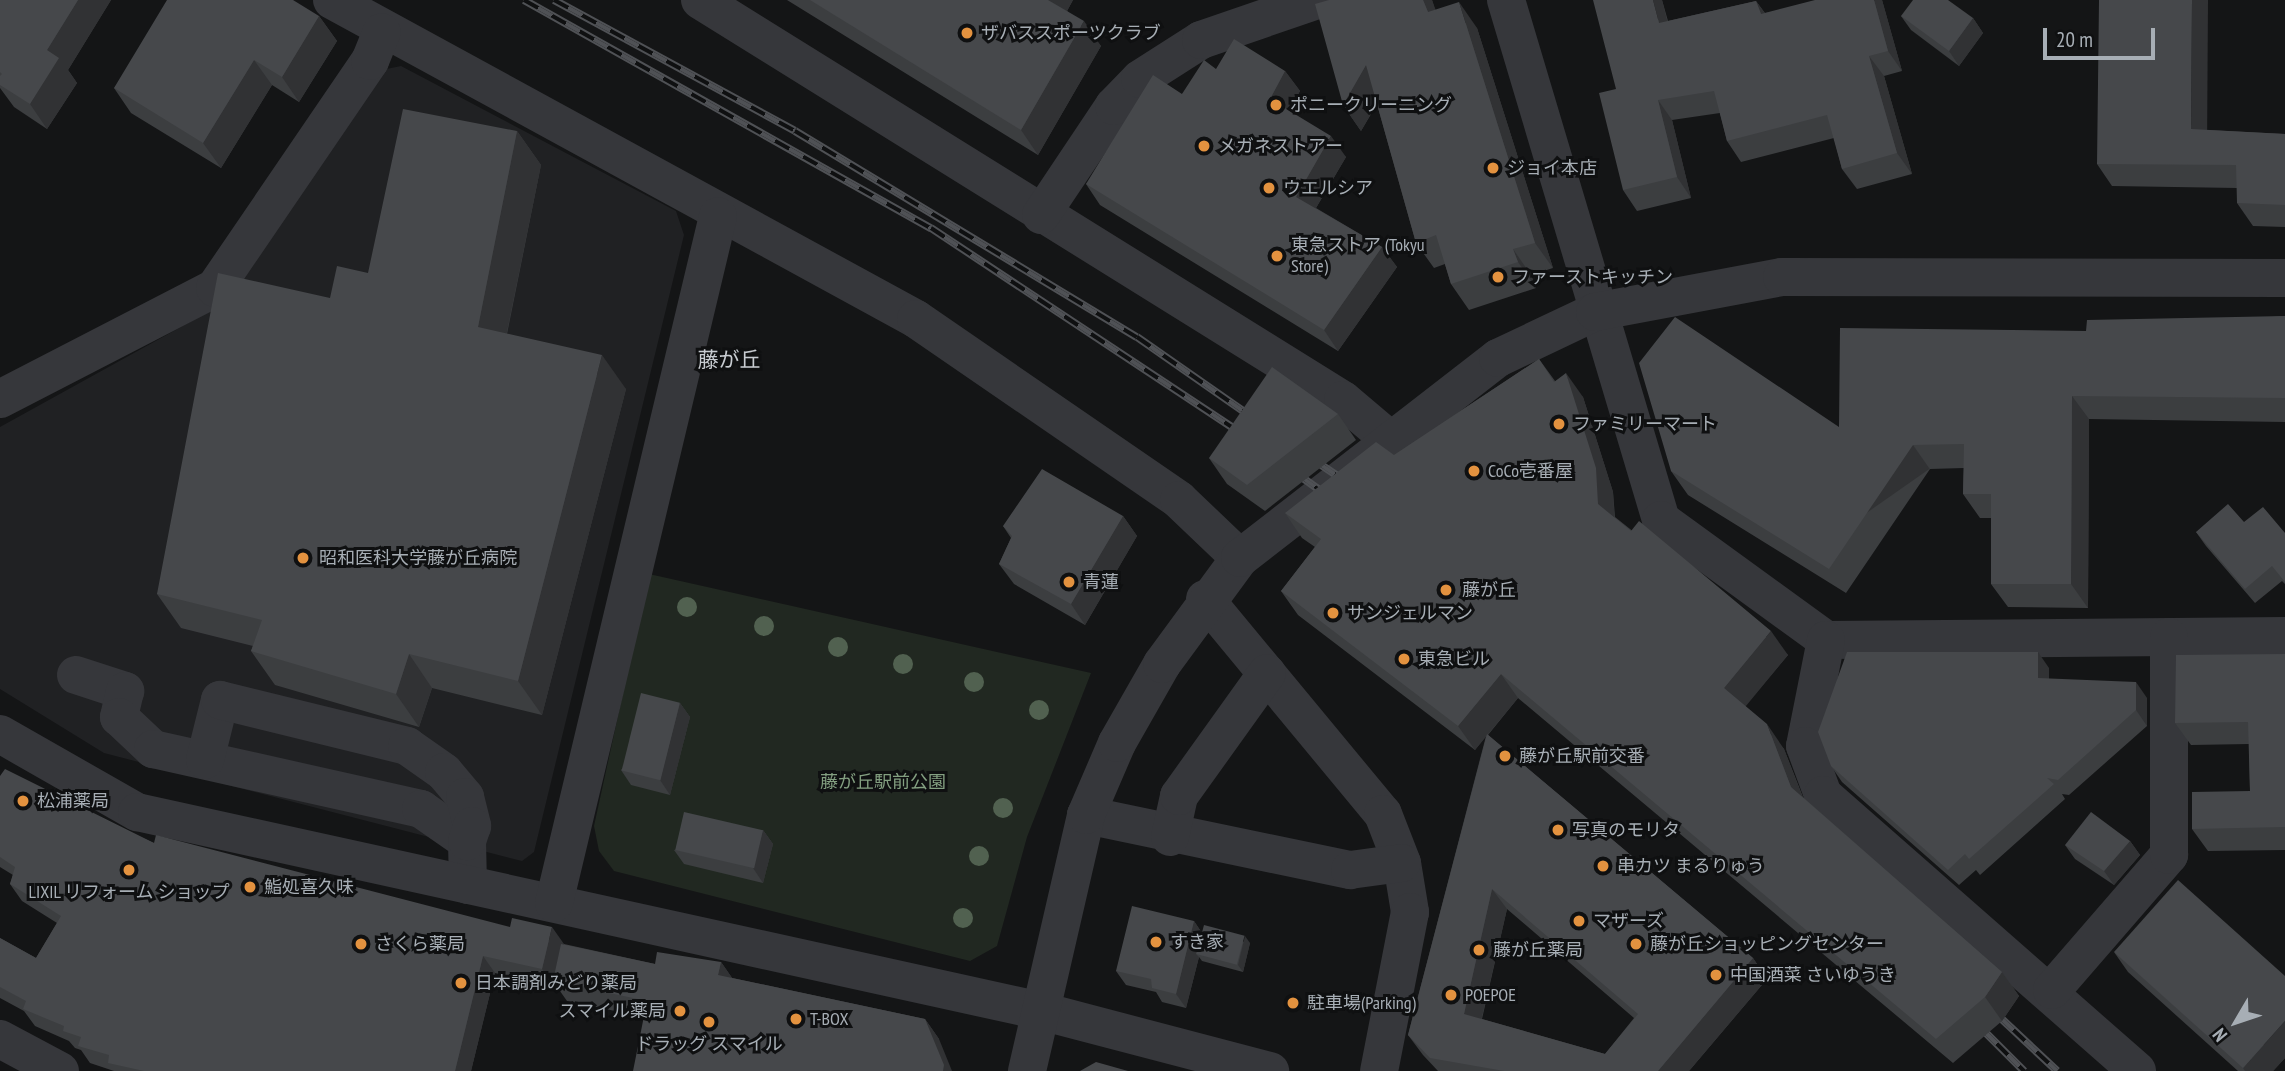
<!DOCTYPE html>
<meta charset="utf-8">
<style>
body{margin:0}
#map{position:relative;width:2285px;height:1071px;overflow:hidden;background:#141516;font-family:"PT Sans Narrow","Noto Sans JP",sans-serif}
div>[style]{position:absolute}
[style*='--x']{left:calc(var(--x)*1px);top:calc(var(--y)*1px);width:calc(var(--w)*1px);rotate:calc(var(--a)*1deg)}
.built>*{inset:0;background:#202123}
.green>*{inset:0;background:#212821}
.minor>*{height:38px;margin:-19px;padding:0 19px;transform-origin:19px;border-radius:19px;background:#36373b}
.rail>*{height:8px;margin-top:-4px;transform-origin:0;background:repeating-linear-gradient(90deg,#0f1011 0 16px,#4f5155 0 32px);box-sizing:border-box;border-block:2px solid #4f5155}
.trees>*{width:20px;height:20px;margin:-10px;border-radius:50%;background:#516150}
.wall>*{inset:0;background:#3c3e40}
.shaded-wall>*{inset:0;background:#313234;transform-origin:0 0}
.building>*{inset:0;background:#46484b;transform-origin:0 0}
.dots>*{width:19px;height:19px;translate:-50% -50%;box-sizing:border-box;border:4px solid #0f1011;border-radius:50%}
span{translate:-50% -50%;white-space:nowrap;text-align:center;line-height:1.15;-webkit-text-stroke:6px #0f1011;paint-order:stroke}
.poi-label{font-size:18px;color:#a7aeb5}
.left{translate:0 -50%;text-align:left}
.right{translate:-100% -50%;text-align:right}
.park-label{font-size:18px;color:#839f80}
.quarter-label{font-size:21px;color:#c8ccd1}
.north{position:absolute;left:2201px;top:987px;width:70px;height:70px;-webkit-text-stroke:5px #0f1011;paint-order:stroke;rotate:231deg;font-size:19px;font-weight:700;line-height:28px;text-align:center;color:#a7aeb5}
.north::after{content:'';display:block;margin:auto;width:24px;height:32px;background:#a7aeb5;clip-path:polygon(50% 0,100% 100%,50% 72%,0 100%)}
.scale{position:absolute;left:2043px;top:28px;width:112px;height:32px;box-sizing:border-box;border:4px solid #a7aeb5;border-top:0;padding-left:9px;font-size:21px;line-height:24px;white-space:nowrap;color:#a7aeb5;-webkit-text-stroke:5px #0f1011;paint-order:stroke}
</style>
<div id="map">
<div class="built">
<i style="clip-path:polygon(401px 66px,676px 211px,684px 235px,534px 852px,522px 861px,104px 753px,0 689px,0 427px,228px 301px,377px 71px)"></i>
</div>
<div class="green">
<i style="clip-path:polygon(649px 574px,1091px 673px,1027px 837px,997px 946px,970px 961px,614px 871px,599px 851px,594px 826px)"></i>
</div>
<div class="minor">
<i style="--x:332;--y:0;--w:665;--a:28.64"></i>
<i style="--x:916;--y:319;--w:319;--a:34.5"></i>
<i style="--x:1179;--y:500;--w:84;--a:43.6"></i>
<i style="--x:700;--y:0;--w:757;--a:31.89"></i>
<i style="--x:1343;--y:400;--w:60;--a:40.3"></i>
<i style="--x:1506;--y:0;--w:543;--a:73.4"></i>
<i style="--x:1661;--y:520;--w:204;--a:36"></i>
<i style="--x:1826;--y:640;--w:459;--a:-0.5"></i>
<i style="--x:1041;--y:215;--w:131;--a:-56.2"></i>
<i style="--x:1114;--y:106;--w:37;--a:-46"></i>
<i style="--x:1140;--y:79;--w:72;--a:-32.6"></i>
<i style="--x:1201;--y:40;--w:123;--a:-19"></i>
<i style="--x:0;--y:399;--w:242;--a:-27.3"></i>
<i style="--x:215;--y:288;--w:275;--a:-55.7"></i>
<i style="--x:370;--y:61;--w:31;--a:-68"></i>
<i style="--x:1205;--y:599;--w:279;--a:50.4"></i>
<i style="--x:1383;--y:814;--w:53;--a:68.8"></i>
<i style="--x:1402;--y:863;--w:50;--a:80.7"></i>
<i style="--x:1410;--y:912;--w:162;--a:101"></i>
<i style="--x:1826;--y:640;--w:108;--a:101.2"></i>
<i style="--x:1805;--y:746;--w:52;--a:69.8"></i>
<i style="--x:1823;--y:795;--w:418;--a:41.3"></i>
<i style="--x:76;--y:675;--w:52;--a:18.1"></i>
<i style="--x:125;--y:691;--w:27;--a:103"></i>
<i style="--x:119;--y:717;--w:47;--a:43.3"></i>
<i style="--x:153;--y:749;--w:275;--a:12.6"></i>
<i style="--x:421;--y:809;--w:56;--a:34.8"></i>
<i style="--x:467;--y:841;--w:44;--a:88.7"></i>
<i style="--x:0;--y:734;--w:158;--a:29.7"></i>
<i style="--x:137;--y:812;--w:926;--a:12.41"></i>
<i style="--x:1041;--y:1011;--w:237;--a:14.7"></i>
<i style="--x:205;--y:760;--w:62;--a:-76"></i>
<i style="--x:220;--y:700;--w:193;--a:13.8"></i>
<i style="--x:407;--y:746;--w:45;--a:35.1"></i>
<i style="--x:444;--y:772;--w:33;--a:50"></i>
<i style="--x:465;--y:797;--w:30;--a:76"></i>
<i style="--x:472;--y:826;--w:16;--a:108"></i>
<i style="--x:1086;--y:815;--w:270;--a:11.8"></i>
<i style="--x:1350;--y:870;--w:52;--a:-7.7"></i>
<i style="--x:1170;--y:837;--w:42;--a:-77.6"></i>
<i style="--x:1179;--y:796;--w:151;--a:-54.4"></i>
<i style="--x:554;--y:903;--w:706;--a:-76.57"></i>
<i style="--x:2052;--y:990;--w:179;--a:-49.1"></i>
<i style="--x:2169;--y:855;--w:218;--a:-90"></i>
<i style="--x:0;--y:1039;--w:68;--a:28.1"></i>
<i style="--x:1027;--y:1071;--w:263;--a:-77"></i>
<i style="--x:1086;--y:815;--w:78;--a:-66.7"></i>
<i style="--x:1117;--y:743;--w:91;--a:-60.3"></i>
<i style="--x:1162;--y:664;--w:132;--a:-53.7"></i>
<i style="--x:1240;--y:558;--w:326;--a:-37.8"></i>
<i style="--x:1498;--y:358;--w:107;--a:-25.4"></i>
<i style="--x:1595;--y:312;--w:190;--a:-10.6"></i>
<i style="--x:1782;--y:277;--w:503;--a:0.11"></i>
</div>
<div class="rail">
<i style="--x:524;--y:0;--w:467;--a:29.3"></i>
<i style="--x:931;--y:228;--w:379;--a:33.5"></i>
<i style="--x:554;--y:0;--w:274;--a:28.5"></i>
<i style="--x:795;--y:131;--w:399;--a:31.1"></i>
<i style="--x:1137;--y:337;--w:149;--a:34.9"></i>
<i style="--x:1308;--y:456;--w:52;--a:34"></i>
<i style="--x:1289;--y:468;--w:53;--a:35.8"></i>
<i style="--x:1990;--y:1008;--w:92;--a:43.2"></i>
<i style="--x:1974;--y:1021;--w:71;--a:45"></i>
</div>
<div class="trees">
<i style="left:687px;top:607px"></i>
<i style="left:764px;top:626px"></i>
<i style="left:838px;top:647px"></i>
<i style="left:903px;top:664px"></i>
<i style="left:974px;top:682px"></i>
<i style="left:1039px;top:710px"></i>
<i style="left:1003px;top:808px"></i>
<i style="left:979px;top:856px"></i>
<i style="left:963px;top:918px"></i>
</div>
<div class="wall">
<i style="clip-path:polygon(0 0,111px 0,68px 70px,77px 83px,47px 129px,14px 107px,0 88px)"></i>
<i style="clip-path:polygon(787px 0,1073px 0,1067px 11px,1101px 46px,1038px 155px)"></i>
<i style="clip-path:polygon(1329px 0,1432px 0,1435px 10px,1477px 28px,1553px 268px,1531px 275px,1536px 288px,1469px 310px,1451px 284px,1445px 264px,1434px 268px,1416px 243px,1377px 104px,1361px 131px,1343px 105px)"></i>
<i style="clip-path:polygon(1662px 0,1668px 21px,1756px 1px,1765px 13px,1882px 0,1902px 71px,1884px 76px,1912px 174px,1857px 189px,1842px 169px,1834px 138px,1741px 162px,1727px 141px,1720px 113px,1672px 120px,1691px 198px,1637px 211px,1623px 190px)"></i>
<i style="clip-path:polygon(319px 16px,337px 41px,299px 102px,272px 85px,221px 168px,131px 113px,114px 88px)"></i>
<i style="clip-path:polygon(1901px 16px,1973px 18px,1983px 33px,1959px 66px,1911px 30px)"></i>
<i style="clip-path:polygon(1216px 69px,1285px 71px,1300px 91px,1289px 111px,1346px 157px,1316px 208px,1382px 247px,1397px 267px,1338px 351px,1100px 205px,1086px 184px,1182px 94px)"></i>
<i style="clip-path:polygon(2207px 130px,2285px 134px,2285px 227px,2253px 226px,2237px 203px,2237px 188px,2112px 186px,2097px 164px)"></i>
<i style="clip-path:polygon(517px 131px,541px 165px,507px 334px,626px 389px,542px 715px,432px 688px,419px 727px,275px 685px,251px 651px,253px 646px,181px 628px,157px 594px,330px 298px,368px 273px)"></i>
<i style="clip-path:polygon(2285px 316px,2285px 422px,2089px 419px,2088px 608px,2008px 607px,1991px 584px,1991px 518px,1980px 518px,1963px 494px,1964px 468px,1930px 469px,1846px 593px,1688px 495px,1671px 471px,1839px 427px,2086px 331px)"></i>
<i style="clip-path:polygon(evenodd,1539px 359px,1555px 381px,1583px 397px,1613px 492px,1615px 517px,1788px 655px,1745px 706px,1784px 749px,1803px 797px,2002px 972px,2019px 996px,2002px 1021px,1953px 1063px,1518px 698px,1488px 735px,1753px 958px,1767px 979px,1689px 1071px,1438px 1071px,1423px 1055px,1408px 1035px,1486px 736px,1475px 750px,1298px 615px,1281px 591px,1315px 547px,1302px 538px,1285px 513px,1394px 455px,1539px 359px,1507px 909px,1634px 1018px,1605px 1054px,1482px 1019px,1507px 909px)"></i>
<i style="clip-path:polygon(1338px 414px,1356px 440px,1265px 511px,1227px 484px,1209px 458px)"></i>
<i style="clip-path:polygon(1123px 516px,1137px 536px,1085px 625px,1014px 584px,999px 564px,1011px 538px,1003px 526px)"></i>
<i style="clip-path:polygon(2244px 522px,2285px 533px,2285px 584px,2282px 581px,2255px 603px,2206px 546px,2196px 532px)"></i>
<i style="clip-path:polygon(2285px 654px,2285px 850px,2208px 851px,2192px 829px,2250px 791px,2249px 744px,2191px 745px,2175px 723px)"></i>
<i style="clip-path:polygon(2049px 668px,2049px 679px,2147px 698px,2147px 726px,2069px 795px,2062px 794px,2065px 799px,1980px 875px,1976px 870px,1959px 885px,1842px 782px,1831px 766px)"></i>
<i style="clip-path:polygon(680px 703px,690px 717px,670px 795px,631px 785px,621px 770px)"></i>
<i style="clip-path:polygon(0 776px,154px 843px,564px 944px,655px 964px,721px 962px,732px 978px,925px 1019px,939px 1039px,644px 1017px,567px 1001px,555px 984px,554px 986px,495px 973px,471px 1071px,114px 1071px,90px 1063px,81px 1050px,75px 1048px,69px 1041px,35px 1026px,24px 1011px,0 998px,0 938px,36px 958px,57px 923px,22px 901px,10px 884px,13px 875px,0 867px)"></i>
<i style="clip-path:polygon(763px 830px,773px 844px,763px 883px,684px 864px,674px 850px)"></i>
<i style="clip-path:polygon(2130px 841px,2140px 855px,2114px 885px,2075px 859px,2065px 845px)"></i>
<i style="clip-path:polygon(1194px 921px,1202px 933px,1250px 943px,1243px 972px,1202px 961px,1199px 957px,1186px 1008px,1162px 1002px,1156px 992px,1126px 985px,1116px 971px)"></i>
<i style="clip-path:polygon(2114px 952px,2285px 1058px,2273px 1071px,2238px 1071px,2128px 972px)"></i>
</div>
<div class="shaded-wall">
<i style="clip-path:polygon(78px 0,111px 0,68px 70px,77px 83px,47px 129px,30px 104px,47px 50px)"></i>
<i style="clip-path:polygon(1046px 0,1073px 0,1061px 22px)"></i>
<i style="clip-path:polygon(1423px 0,1432px 0,1446px 38px,1428px 12px)"></i>
<i style="clip-path:polygon(1653px 0,1662px 0,1673px 44px,1659px 23px)"></i>
<i style="clip-path:polygon(1874px 0,1882px 0,1902px 71px,1888px 51px)"></i>
<i style="clip-path:polygon(2192px 0,2208px 0,2207px 152px,2191px 129px)"></i>
<i style="clip-path:polygon(1756px 1px,1771px 22px,1761px 14px)"></i>
<i style="clip-path:polygon(1459px 2px,1477px 28px,1553px 268px,1535px 243px)"></i>
<i style="clip-path:polygon(319px 16px,337px 41px,299px 102px,282px 77px)"></i>
<i style="clip-path:polygon(1973px 18px,1983px 33px,1959px 66px,1949px 51px)"></i>
<i style="clip-path:polygon(1084px 21px,1101px 46px,1038px 155px,1021px 130px)"></i>
<i style="clip-path:polygon(1869px 56px,1884px 76px,1912px 174px,1897px 153px)"></i>
<i style="clip-path:polygon(254px 60px,272px 85px,221px 168px,203px 143px)"></i>
<i style="clip-path:polygon(1366px 65px,1384px 91px,1361px 131px,1343px 105px)"></i>
<i style="clip-path:polygon(1285px 71px,1300px 91px,1284px 119px,1270px 99px)"></i>
<i style="clip-path:polygon(1658px 100px,1672px 120px,1691px 198px,1677px 177px)"></i>
<i style="clip-path:polygon(517px 131px,541px 165px,501px 361px,478px 327px)"></i>
<i style="clip-path:polygon(1331px 136px,1346px 157px,1310px 218px,1296px 197px)"></i>
<i style="clip-path:polygon(1382px 247px,1397px 267px,1338px 351px,1324px 330px)"></i>
<i style="clip-path:polygon(1513px 249px,1531px 275px,1536px 288px,1518px 262px)"></i>
<i style="clip-path:polygon(602px 355px,626px 389px,542px 715px,518px 681px)"></i>
<i style="clip-path:polygon(1566px 373px,1583px 397px,1613px 492px,1615px 528px,1598px 504px)"></i>
<i style="clip-path:polygon(2072px 396px,2089px 419px,2088px 608px,2071px 584px)"></i>
<i style="left:1913px;top:445px;width:29px;height:150px;rotate:55deg"></i>
<i style="clip-path:polygon(1123px 516px,1137px 536px,1085px 625px,1071px 604px)"></i>
<i style="clip-path:polygon(1771px 631px,1788px 655px,1741px 712px,1724px 688px)"></i>
<i style="clip-path:polygon(2038px 652px,2049px 668px,2049px 694px,2038px 678px)"></i>
<i style="clip-path:polygon(409px 654px,432px 688px,419px 727px,396px 694px)"></i>
<i style="clip-path:polygon(1501px 674px,1518px 698px,1475px 750px,1458px 726px)"></i>
<i style="clip-path:polygon(2136px 682px,2147px 698px,2147px 726px,2136px 710px)"></i>
<i style="clip-path:polygon(680px 703px,690px 717px,670px 795px,660px 780px)"></i>
<i style="clip-path:polygon(1767px 724px,1784px 749px,1808px 811px,1791px 787px)"></i>
<i style="clip-path:polygon(763px 830px,773px 844px,763px 883px,753px 868px)"></i>
<i style="clip-path:polygon(2130px 841px,2140px 855px,2114px 885px,2104px 871px)"></i>
<i style="clip-path:polygon(1492px 889px,1507px 909px,1478px 1034px,1464px 1014px)"></i>
<i style="clip-path:polygon(1194px 921px,1204px 936px,1196px 954px,1199px 957px,1186px 1008px,1176px 994px)"></i>
<i style="clip-path:polygon(552px 927px,564px 944px,553px 981px,555px 984px,554px 986px,542px 969px)"></i>
<i style="clip-path:polygon(1245px 936px,1250px 943px,1243px 972px,1238px 965px)"></i>
<i style="clip-path:polygon(483px 956px,495px 973px,471px 1071px,455px 1071px)"></i>
<i style="clip-path:polygon(1753px 958px,1767px 979px,1689px 1071px,1658px 1071px)"></i>
<i style="clip-path:polygon(721px 962px,735px 982px,718px 975px)"></i>
<i style="clip-path:polygon(2002px 972px,2019px 996px,2002px 1021px,1985px 997px)"></i>
<i style="clip-path:polygon(925px 1019px,939px 1039px,952px 1071px,943px 1071px)"></i>
<i style="clip-path:polygon(2285px 1021px,2285px 1058px,2273px 1071px,2245px 1071px,2243px 1068px)"></i>
</div>
<div class="building">
<i style="clip-path:polygon(0 0,78px 0,47px 50px,59px 58px,30px 104px,0 85px,0 76px,2px 74px,0 72px)"></i>
<i style="clip-path:polygon(167px 0,293px 0,319px 16px,282px 77px,254px 60px,203px 143px,114px 88px)"></i>
<i style="clip-path:polygon(810px 0,1048px 0,1084px 21px,1021px 130px)"></i>
<i style="clip-path:polygon(1329px 0,1423px 0,1428px 12px,1459px 2px,1535px 243px,1513px 249px,1518px 262px,1451px 284px,1436px 235px,1416px 243px,1366px 65px,1343px 105px,1315px 4px)"></i>
<i style="clip-path:polygon(1593px 0,1653px 0,1659px 23px,1756px 1px,1761px 14px,1815px 0,1874px 0,1888px 51px,1869px 56px,1897px 153px,1842px 169px,1827px 115px,1727px 141px,1714px 91px,1658px 100px,1677px 177px,1623px 190px,1599px 93px,1616px 89px)"></i>
<i style="clip-path:polygon(1913px 0,1948px 0,1973px 18px,1949px 51px,1901px 16px)"></i>
<i style="clip-path:polygon(2099px 0,2192px 0,2191px 129px,2285px 134px,2285px 205px,2237px 203px,2236px 165px,2097px 164px)"></i>
<i style="clip-path:polygon(1234px 39px,1285px 71px,1270px 99px,1331px 136px,1296px 197px,1382px 247px,1324px 330px,1086px 184px,1153px 75px,1182px 94px,1204px 60px,1216px 69px)"></i>
<i style="clip-path:polygon(403px 109px,517px 131px,478px 327px,602px 355px,518px 681px,409px 654px,396px 694px,251px 651px,262px 620px,157px 594px,218px 273px,330px 298px,337px 266px,368px 273px)"></i>
<i style="clip-path:polygon(2285px 316px,2285px 398px,2072px 396px,2071px 584px,1991px 584px,1991px 494px,1963px 494px,1964px 444px,1913px 445px,1829px 569px,1671px 471px,1639px 363px,1675px 317px,1839px 427px,1840px 328px,2086px 331px,2087px 320px)"></i>
<i style="clip-path:polygon(1539px 359px,1554px 382px,1566px 373px,1596px 468px,1598px 504px,1631px 531px,1639px 521px,1771px 631px,1724px 688px,1767px 724px,1791px 787px,2002px 972px,1985px 997px,1936px 1039px,1501px 674px,1458px 726px,1281px 591px,1321px 539px,1285px 513px,1376px 442px,1394px 455px)"></i>
<i style="clip-path:polygon(1272px 367px,1338px 414px,1247px 485px,1209px 458px)"></i>
<i style="clip-path:polygon(1042px 469px,1123px 516px,1071px 604px,999px 564px,1012px 536px,1003px 526px)"></i>
<i style="clip-path:polygon(2228px 504px,2244px 522px,2263px 507px,2285px 533px,2285px 582px,2272px 566px,2245px 589px,2196px 532px)"></i>
<i style="clip-path:polygon(1847px 652px,2038px 652px,2038px 678px,2136px 682px,2136px 710px,2058px 780px,2047px 778px,2054px 784px,1969px 859px,1965px 854px,1948px 870px,1831px 766px,1818px 732px)"></i>
<i style="clip-path:polygon(2285px 654px,2285px 827px,2192px 829px,2192px 792px,2250px 791px,2248px 722px,2175px 723px,2176px 655px)"></i>
<i style="left:641px;top:693px;width:40px;height:80px;rotate:14deg"></i>
<i style="clip-path:polygon(evenodd,1487px 734px,1753px 958px,1658px 1071px,1504px 1071px,1430px 1058px,1408px 1035px,1487px 734px,1492px 889px,1638px 1014px,1605px 1054px,1464px 1014px,1492px 889px)"></i>
<i style="clip-path:polygon(5px 769px,154px 843px,156px 835px,510px 927px,512px 918px,552px 927px,542px 969px,483px 956px,455px 1071px,144px 1071px,108px 1063px,109px 1055px,78px 1046px,81px 1037px,63px 1031px,64px 1026px,23px 1009px,26px 1001px,0 987px,0 938px,36px 958px,61px 916px,10px 884px,15px 867px,0 857px,0 776px)"></i>
<i style="left:684px;top:812px;width:81px;height:39px;rotate:13deg"></i>
<i style="clip-path:polygon(2091px 812px,2130px 841px,2104px 871px,2065px 845px)"></i>
<i style="clip-path:polygon(2178px 880px,2285px 976px,2285px 1021px,2243px 1068px,2114px 952px)"></i>
<i style="clip-path:polygon(1132px 906px,1194px 921px,1176px 994px,1152px 988px,1151px 979px,1116px 971px)"></i>
<i style="left:1204px;top:925px;width:42px;height:30px;rotate:15deg"></i>
<i style="clip-path:polygon(561px 944px,655px 964px,657px 952px,721px 962px,718px 975px,925px 1019px,944px 1065px,943px 1071px,633px 1071px,647px 1001px,553px 981px)"></i>
<i style="clip-path:polygon(1096px 1062px,1128px 1071px,1080px 1071px)"></i>
</div>
<div class="dots">
<i style="left:967px;top:33px;background:#e3923f"></i>
<i style="left:1276px;top:105px;background:#e3923f"></i>
<i style="left:1204px;top:146px;background:#e3923f"></i>
<i style="left:1493px;top:168px;background:#e3923f"></i>
<i style="left:1269px;top:188px;background:#e3923f"></i>
<i style="left:1277px;top:256px;background:#e3923f"></i>
<i style="left:1498px;top:277px;background:#e3923f"></i>
<i style="left:1559px;top:424px;background:#e3923f"></i>
<i style="left:1474px;top:471px;background:#e3923f"></i>
<i style="left:303px;top:558px;background:#e3923f"></i>
<i style="left:1069px;top:582px;background:#e3923f"></i>
<i style="left:1446px;top:590px;background:#e3923f"></i>
<i style="left:1333px;top:613px;background:#e3923f"></i>
<i style="left:1404px;top:659px;background:#e3923f"></i>
<i style="left:1505px;top:756px;background:#e3923f"></i>
<i style="left:23px;top:801px;background:#e3923f"></i>
<i style="left:1558px;top:830px;background:#e3923f"></i>
<i style="left:1603px;top:866px;background:#e3923f"></i>
<i style="left:129px;top:870px;background:#e3923f"></i>
<i style="left:250px;top:887px;background:#e3923f"></i>
<i style="left:1579px;top:921px;background:#e3923f"></i>
<i style="left:1156px;top:942px;background:#e3923f"></i>
<i style="left:361px;top:944px;background:#e3923f"></i>
<i style="left:1636px;top:944px;background:#e3923f"></i>
<i style="left:1479px;top:950px;background:#e3923f"></i>
<i style="left:1716px;top:975px;background:#e3923f"></i>
<i style="left:461px;top:983px;background:#e3923f"></i>
<i style="left:1451px;top:995px;background:#e3923f"></i>
<i style="left:1293px;top:1003px;background:#e3923f"></i>
<i style="left:680px;top:1011px;background:#e3923f"></i>
<i style="left:796px;top:1019px;background:#e3923f"></i>
<i style="left:709px;top:1022px;background:#e3923f"></i>
</div>
<div class="poi-label">
<span class="left" style="left:981px;top:33px">ザバススポーツクラブ</span>
<span class="left" style="left:1290px;top:105px">ポニークリーニング</span>
<span class="left" style="left:1218px;top:146px">メガネストアー</span>
<span class="left" style="left:1507px;top:168px">ジョイ本店</span>
<span class="left" style="left:1283px;top:188px">ウエルシア</span>
<span class="left" style="left:1291px;top:256px">東急ストア (Tokyu<br>Store)</span>
<span class="left" style="left:1512px;top:277px">ファーストキッチン</span>
<span class="left" style="left:1573px;top:424px">ファミリーマート</span>
<span class="left" style="left:1488px;top:471px">CoCo壱番屋</span>
<span class="left" style="left:319px;top:558px">昭和医科大学藤が丘病院</span>
<span class="left" style="left:1083px;top:582px">青蓮</span>
<span class="left" style="left:1462px;top:590px">藤が丘</span>
<span class="left" style="left:1347px;top:613px">サンジェルマン</span>
<span class="left" style="left:1418px;top:659px">東急ビル</span>
<span class="left" style="left:1519px;top:756px">藤が丘駅前交番</span>
<span class="left" style="left:37px;top:801px">松浦薬局</span>
<span class="left" style="left:1572px;top:830px">写真のモリタ</span>
<span class="left" style="left:1617px;top:866px">串カツ まるりゅう</span>
<span class="left" style="left:264px;top:887px">鮨処喜久味</span>
<span style="left:129px;top:892px">LIXIL リフォーム ショップ</span>
<span class="left" style="left:1593px;top:921px">マザーズ</span>
<span class="left" style="left:1170px;top:942px">すき家</span>
<span class="left" style="left:375px;top:944px">さくら薬局</span>
<span class="left" style="left:1650px;top:944px">藤が丘ショッピングセンター</span>
<span class="left" style="left:1493px;top:950px">藤が丘薬局</span>
<span class="left" style="left:1730px;top:975px">中国酒菜 さいゆうき</span>
<span class="left" style="left:475px;top:983px">日本調剤みどり薬局</span>
<span class="left" style="left:1465px;top:995px">POEPOE</span>
<span class="left" style="left:1307px;top:1003px">駐車場(Parking)</span>
<span class="right" style="left:666px;top:1011px">スマイル薬局</span>
<span class="left" style="left:810px;top:1019px">T-BOX</span>
<span style="left:709px;top:1044px">ドラッグ スマイル</span>
</div>
<div class="park-label">
<span style="left:883px;top:782px">藤が丘駅前公園</span>
</div>
<div class="quarter-label">
<span style="left:729px;top:360px">藤が丘</span>
</div>
<div class="north">N</div>
<div class="scale">20 m</div>
</div>
